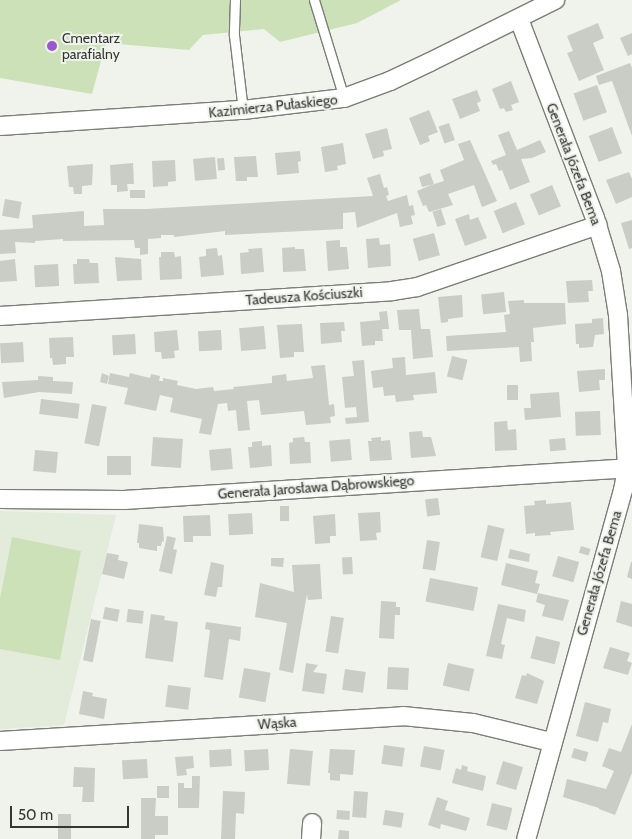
<!DOCTYPE html>
<meta charset="utf-8">
<style>
body{margin:0}
#map{position:relative;width:632px;height:839px;overflow:hidden;background:#eff3eb;font-family:Cabin,sans-serif}
div>[style]{position:absolute}
[style*='--x']{left:calc(var(--x)*1px);top:calc(var(--y)*1px);width:calc(var(--w)*1px);rotate:calc(var(--a)*1deg)}
.built>*{inset:0;background:#e3ebdb}
.green>*{inset:0;background:#cde1b9}
.building>*{inset:0;background:#c9cdc5;transform-origin:0 0}
.roads{filter:drop-shadow(1px 0 #7a7e76) drop-shadow(-1px 0 #7a7e76) drop-shadow(0 1px #7a7e76) drop-shadow(0 -1px #7a7e76)}
.lane>*{height:9px;margin:-4.5px;padding:0 4.5px;transform-origin:4.5px;border-radius:4.5px;background:#fff}
.street>*{height:18px;margin:-9px;padding:0 9px;transform-origin:9px;border-radius:9px;background:#fff}
.dots>*{width:14px;height:14px;translate:-50% -50%;box-sizing:border-box;border:2px solid #eff3eb;border-radius:50%}
span{translate:-50% -50%;white-space:nowrap;text-align:center;line-height:1.15;-webkit-text-stroke:4px #eff3eb;paint-order:stroke}
.poi-label{font-size:14px;color:#343633}
.left{translate:0 -50%;text-align:left}
.street-label{font-size:14px;color:#343633}
.scale{position:absolute;left:10px;top:806px;width:119px;height:22px;box-sizing:border-box;border:2px solid #343633;border-top:0;padding-left:6px;font-size:15px;line-height:18px;white-space:nowrap;color:#343633;-webkit-text-stroke:4px #eff3eb;paint-order:stroke}
</style>
<div id="map">
<div class="built">
<i style="clip-path:polygon(0 511px,116px 515px,64px 725px,0 729px)"></i>
</div>
<div class="green">
<i style="clip-path:polygon(0 0,401px 0,357px 23px,280px 42px,264px 29px,203px 35px,189px 50px,106px 43px,92px 94px,0 78px)"></i>
<i style="clip-path:polygon(12px 537px,81px 551px,60px 660px,0 649px,0 599px)"></i>
</div>
<div class="building">
<i style="clip-path:polygon(598px 23px,604px 38px,593px 43px,604px 70px,579px 81px,567px 53px,573px 51px,567px 36px)"></i>
<i style="clip-path:polygon(632px 33px,632px 54px,628px 56px,620px 38px)"></i>
<i style="clip-path:polygon(630px 63px,632px 68px,632px 136px,612px 81px,599px 85px,596px 76px)"></i>
<i style="clip-path:polygon(511px 81px,519px 102px,511px 105px,513px 110px,506px 112px,504px 108px,500px 109px,492px 89px)"></i>
<i style="left:597px;top:85px;width:29px;height:25px;rotate:70deg"></i>
<i style="clip-path:polygon(477px 90px,481px 101px,477px 103px,480px 111px,460px 119px,452px 99px)"></i>
<i style="clip-path:polygon(429px 110px,438px 132px,428px 136px,430px 141px,420px 145px,409px 118px)"></i>
<i style="left:449px;top:123px;width:18px;height:11px;rotate:71deg"></i>
<i style="left:612px;top:127px;width:28px;height:25px;rotate:69deg"></i>
<i style="clip-path:polygon(387px 128px,392px 149px,383px 151px,384px 156px,373px 159px,365px 134px)"></i>
<i style="clip-path:polygon(509px 131px,517px 150px,540px 140px,546px 152px,532px 158px,521px 159px,530px 182px,510px 190px,502px 170px,499px 171px,496px 164px,493px 165px,491px 161px,506px 155px,498px 135px)"></i>
<i style="clip-path:polygon(470px 140px,497px 201px,482px 207px,474px 185px,448px 194px,453px 205px,429px 212px,426px 205px,423px 206px,417px 191px,431px 185px,434px 193px,431px 185px,444px 181px,440px 170px,464px 160px,458px 144px)"></i>
<i style="clip-path:polygon(343px 143px,346px 164px,337px 166px,338px 170px,325px 172px,321px 147px)"></i>
<i style="clip-path:polygon(300px 151px,301px 161px,298px 162px,299px 173px,277px 175px,275px 153px)"></i>
<i style="clip-path:polygon(256px 156px,258px 177px,247px 177px,247px 181px,236px 181px,234px 157px)"></i>
<i style="left:215px;top:157px;width:22px;height:22px;rotate:85deg"></i>
<i style="left:224px;top:158px;width:12px;height:7px;rotate:85deg"></i>
<i style="clip-path:polygon(175px 160px,176px 181px,168px 182px,168px 186px,153px 187px,152px 161px)"></i>
<i style="clip-path:polygon(133px 163px,134px 184px,127px 184px,128px 191px,117px 192px,117px 185px,111px 185px,110px 165px)"></i>
<i style="clip-path:polygon(93px 164px,92px 185px,82px 186px,82px 194px,74px 194px,73px 187px,69px 187px,67px 166px)"></i>
<i style="clip-path:polygon(629px 172px,632px 179px,632px 197px,616px 204px,606px 180px)"></i>
<i style="clip-path:polygon(430px 173px,434px 184px,422px 187px,419px 177px)"></i>
<i style="clip-path:polygon(380px 174px,384px 188px,387px 187px,389px 195px,386px 196px,388px 201px,407px 195px,409px 206px,413px 205px,415px 215px,411px 216px,413px 224px,400px 227px,397px 213px,357px 228px,355px 212px,343px 213px,343px 229px,225px 235px,225px 231px,174px 237px,174px 235px,161px 235px,161px 238px,148px 239px,148px 254px,140px 255px,140px 248px,135px 248px,134px 240px,63px 241px,63px 239px,35px 241px,35px 243px,15px 242px,16px 253px,0 254px,0 230px,33px 228px,32px 215px,84px 211px,84px 226px,104px 225px,103px 209px,146px 209px,373px 196px,367px 178px)"></i>
<i style="left:552px;top:185px;width:23px;height:24px;rotate:67deg"></i>
<i style="left:145px;top:190px;width:8px;height:15px;rotate:90deg"></i>
<i style="left:5px;top:199px;width:17px;height:17px;rotate:10deg"></i>
<i style="left:516px;top:202px;width:24px;height:24px;rotate:68deg"></i>
<i style="left:441px;top:209px;width:16px;height:9px;rotate:72deg"></i>
<i style="clip-path:polygon(469px 214px,470px 220px,478px 217px,487px 238px,465px 246px,455px 219px)"></i>
<i style="clip-path:polygon(632px 220px,632px 248px,629px 249px,621px 223px)"></i>
<i style="left:434px;top:233px;width:23px;height:22px;rotate:75deg"></i>
<i style="clip-path:polygon(379px 238px,380px 245px,390px 244px,391px 266px,368px 268px,366px 239px)"></i>
<i style="clip-path:polygon(340px 240px,340px 247px,347px 247px,349px 269px,328px 271px,326px 241px)"></i>
<i style="clip-path:polygon(295px 247px,295px 249px,304px 249px,306px 271px,283px 272px,282px 248px)"></i>
<i style="clip-path:polygon(217px 248px,218px 256px,222px 255px,224px 275px,201px 277px,199px 257px,206px 256px,206px 249px)"></i>
<i style="clip-path:polygon(262px 248px,264px 272px,241px 274px,240px 253px,249px 252px,248px 249px)"></i>
<i style="clip-path:polygon(161px 252px,174px 252px,175px 257px,181px 256px,182px 279px,160px 280px,159px 257px,161px 257px)"></i>
<i style="clip-path:polygon(115px 257px,141px 259px,142px 280px,117px 281px)"></i>
<i style="clip-path:polygon(15px 259px,17px 281px,0 282px,0 261px)"></i>
<i style="clip-path:polygon(77px 259px,89px 259px,90px 263px,98px 263px,99px 283px,74px 284px,73px 264px,77px 264px)"></i>
<i style="left:58px;top:264px;width:22px;height:24px;rotate:87deg"></i>
<i style="clip-path:polygon(592px 280px,593px 291px,588px 291px,589px 302px,568px 303px,566px 281px)"></i>
<i style="left:504px;top:292px;width:20px;height:23px;rotate:84deg"></i>
<i style="clip-path:polygon(462px 295px,463px 317px,448px 319px,448px 322px,441px 323px,438px 297px)"></i>
<i style="clip-path:polygon(524px 300px,524px 303px,565px 303px,566px 324px,533px 328px,534px 342px,531px 342px,532px 361px,520px 362px,519px 347px,447px 351px,446px 336px,506px 332px,504px 315px,510px 314px,508px 301px)"></i>
<i style="clip-path:polygon(419px 309px,421px 329px,430px 329px,433px 357px,413px 359px,411px 330px,399px 330px,397px 310px)"></i>
<i style="clip-path:polygon(387px 311px,389px 329px,382px 329px,383px 341px,375px 341px,375px 345px,362px 346px,360px 322px,380px 320px,379px 312px)"></i>
<i style="clip-path:polygon(603px 318px,604px 334px,595px 335px,593px 347px,579px 348px,579px 344px,576px 344px,575px 324px,592px 323px,592px 319px)"></i>
<i style="clip-path:polygon(344px 322px,345px 331px,341px 331px,342px 342px,321px 344px,320px 323px)"></i>
<i style="clip-path:polygon(302px 324px,304px 352px,294px 352px,294px 357px,280px 358px,277px 325px)"></i>
<i style="left:264px;top:326px;width:23px;height:25px;rotate:85deg"></i>
<i style="clip-path:polygon(177px 330px,179px 350px,174px 351px,175px 358px,162px 359px,161px 352px,155px 352px,154px 332px)"></i>
<i style="left:221px;top:330px;width:20px;height:23px;rotate:87deg"></i>
<i style="left:135px;top:334px;width:20px;height:23px;rotate:87deg"></i>
<i style="clip-path:polygon(73px 337px,74px 357px,66px 357px,66px 364px,53px 365px,52px 358px,50px 358px,49px 338px)"></i>
<i style="left:23px;top:342px;width:20px;height:23px;rotate:87deg"></i>
<i style="left:452px;top:356px;width:16px;height:21px;rotate:14deg"></i>
<i style="clip-path:polygon(405px 357px,406px 375px,435px 372px,437px 393px,413px 395px,414px 400px,396px 402px,395px 395px,384px 396px,383px 387px,373px 388px,371px 371px,393px 368px,392px 358px)"></i>
<i style="clip-path:polygon(364px 360px,369px 422px,346px 424px,345px 418px,357px 417px,356px 407px,345px 408px,342px 377px,354px 376px,352px 361px)"></i>
<i style="clip-path:polygon(325px 365px,329px 405px,334px 404px,335px 416px,330px 417px,331px 423px,306px 425px,304px 411px,261px 415px,259px 400px,247px 401px,250px 430px,238px 431px,236px 410px,228px 411px,227px 403px,218px 404px,211px 435px,199px 433px,202px 419px,170px 412px,173px 398px,160px 395px,156px 411px,124px 404px,128px 388px,108px 384px,110px 373px,129px 377px,130px 373px,150px 378px,151px 374px,160px 376px,159px 381px,163px 381px,163px 378px,178px 381px,177px 385px,196px 389px,213px 387px,214px 391px,234px 389px,233px 387px,272px 383px,272px 376px,286px 374px,287px 381px,313px 378px,311px 366px)"></i>
<i style="clip-path:polygon(605px 369px,605px 380px,599px 380px,600px 390px,579px 392px,577px 371px)"></i>
<i style="clip-path:polygon(102px 373px,109px 376px,107px 384px,100px 382px)"></i>
<i style="clip-path:polygon(38px 376px,53px 377px,53px 381px,73px 382px,72px 394px,39px 392px,4px 398px,2px 382px,38px 380px)"></i>
<i style="left:507px;top:385px;width:11px;height:15px"></i>
<i style="clip-path:polygon(559px 392px,561px 417px,525px 420px,524px 408px,531px 408px,530px 394px)"></i>
<i style="left:41px;top:399px;width:39px;height:15px;rotate:7deg"></i>
<i style="left:92px;top:404px;width:15px;height:40px;rotate:11deg"></i>
<i style="left:600px;top:411px;width:24px;height:25px;rotate:88deg"></i>
<i style="clip-path:polygon(507px 421px,508px 430px,516px 429px,517px 450px,495px 451px,494px 422px)"></i>
<i style="clip-path:polygon(422px 431px,423px 437px,431px 437px,436px 456px,411px 458px,409px 432px)"></i>
<i style="left:153px;top:437px;width:30px;height:29px;rotate:4deg"></i>
<i style="clip-path:polygon(304px 437px,305px 442px,310px 442px,311px 463px,290px 464px,289px 443px,293px 442px,293px 438px)"></i>
<i style="clip-path:polygon(381px 437px,381px 441px,390px 440px,392px 460px,370px 461px,368px 441px,372px 441px,371px 438px)"></i>
<i style="left:565px;top:438px;width:12px;height:16px;rotate:85deg"></i>
<i style="left:350px;top:439px;width:21px;height:21px;rotate:85deg"></i>
<i style="clip-path:polygon(262px 441px,262px 446px,271px 445px,272px 466px,250px 468px,248px 447px,252px 447px,252px 442px)"></i>
<i style="left:231px;top:448px;width:21px;height:22px;rotate:85deg"></i>
<i style="left:35px;top:450px;width:23px;height:21px;rotate:5deg"></i>
<i style="left:131px;top:456px;width:19px;height:24px;rotate:90deg"></i>
<i style="left:438px;top:498px;width:17px;height:13px;rotate:83deg"></i>
<i style="clip-path:polygon(546px 500px,546px 504px,571px 502px,574px 530px,550px 532px,551px 535px,535px 536px,535px 533px,526px 534px,524px 506px,535px 505px,534px 501px)"></i>
<i style="left:280px;top:506px;width:9px;height:15px"></i>
<i style="clip-path:polygon(380px 512px,381px 532px,376px 533px,377px 540px,360px 541px,358px 513px)"></i>
<i style="left:252px;top:513px;width:21px;height:24px;rotate:87deg"></i>
<i style="clip-path:polygon(335px 514px,336px 536px,330px 536px,330px 543px,315px 544px,313px 516px)"></i>
<i style="clip-path:polygon(210px 515px,211px 536px,193px 536px,193px 542px,184px 542px,183px 516px)"></i>
<i style="clip-path:polygon(139px 524px,163px 527px,164px 542px,162px 541px,161px 546px,157px 546px,157px 551px,139px 548px,139px 543px,137px 543px)"></i>
<i style="left:488px;top:525px;width:17px;height:33px;rotate:13deg"></i>
<i style="clip-path:polygon(167px 536px,176px 538px,173px 549px,177px 550px,172px 574px,159px 571px)"></i>
<i style="left:427px;top:540px;width:13px;height:29px;rotate:9deg"></i>
<i style="left:581px;top:546px;width:10px;height:7px;rotate:17deg"></i>
<i style="clip-path:polygon(510px 549px,530px 554px,529px 562px,508px 558px)"></i>
<i style="clip-path:polygon(107px 553px,119px 555px,118px 560px,128px 562px,124px 579px,102px 574px)"></i>
<i style="left:558px;top:556px;width:22px;height:21px;rotate:16deg"></i>
<i style="left:352px;top:557px;width:17px;height:10px;rotate:87deg"></i>
<i style="clip-path:polygon(271px 558px,284px 558px,283px 567px,271px 566px)"></i>
<i style="clip-path:polygon(211px 562px,224px 565px,222px 587px,218px 587px,216px 597px,204px 595px)"></i>
<i style="clip-path:polygon(631px 562px,632px 562px,632px 579px,627px 577px)"></i>
<i style="clip-path:polygon(506px 563px,538px 571px,535px 583px,540px 584px,537px 594px,501px 585px)"></i>
<i style="clip-path:polygon(320px 564px,322px 599px,308px 600px,307px 594px,293px 673px,279px 670px,287px 623px,255px 617px,260px 583px,294px 592px,292px 565px)"></i>
<i style="left:430px;top:578px;width:49px;height:24px;rotate:11deg"></i>
<i style="clip-path:polygon(538px 593px,569px 600px,563px 621px,542px 616px,545px 605px,536px 602px)"></i>
<i style="clip-path:polygon(381px 601px,396px 602px,396px 607px,400px 607px,400px 615px,395px 615px,394px 639px,379px 638px)"></i>
<i style="clip-path:polygon(621px 601px,632px 604px,632px 627px,616px 622px)"></i>
<i style="clip-path:polygon(498px 604px,526px 610px,524px 622px,507px 618px,501px 644px,505px 645px,502px 659px,486px 656px)"></i>
<i style="left:105px;top:607px;width:15px;height:12px;rotate:11deg"></i>
<i style="left:128px;top:609px;width:16px;height:13px;rotate:7deg"></i>
<i style="clip-path:polygon(151px 614px,165px 616px,164px 620px,178px 622px,173px 662px,145px 658px)"></i>
<i style="left:331px;top:616px;width:13px;height:36px;rotate:9deg"></i>
<i style="left:91px;top:619px;width:10px;height:42px;rotate:11deg"></i>
<i style="clip-path:polygon(206px 622px,241px 627px,240px 641px,229px 639px,223px 680px,204px 677px,210px 630px,205px 629px)"></i>
<i style="left:536px;top:636px;width:25px;height:23px;rotate:14deg"></i>
<i style="clip-path:polygon(610px 647px,630px 653px,627px 661px,632px 663px,628px 675px,603px 668px)"></i>
<i style="clip-path:polygon(306px 663px,318px 665px,313px 672px,327px 674px,324px 694px,302px 691px)"></i>
<i style="left:448px;top:663px;width:27px;height:23px;rotate:13deg"></i>
<i style="left:388px;top:667px;width:21px;height:22px;rotate:3deg"></i>
<i style="left:244px;top:668px;width:27px;height:30px;rotate:10deg"></i>
<i style="left:345px;top:669px;width:21px;height:21px;rotate:8deg"></i>
<i style="clip-path:polygon(527px 673px,544px 681px,537px 704px,515px 698px,522px 675px,526px 676px)"></i>
<i style="left:168px;top:685px;width:23px;height:22px;rotate:7deg"></i>
<i style="clip-path:polygon(83px 691px,93px 693px,92px 696px,107px 699px,104px 719px,79px 714px)"></i>
<i style="clip-path:polygon(585px 702px,611px 709px,608px 723px,603px 722px,598px 742px,576px 736px)"></i>
<i style="clip-path:polygon(632px 724px,632px 773px,615px 815px,599px 809px,599px 808px,563px 797px,567px 779px,606px 789px,614px 771px,602px 766px,609px 748px,621px 752px)"></i>
<i style="left:384px;top:745px;width:21px;height:19px;rotate:8deg"></i>
<i style="left:424px;top:746px;width:21px;height:21px;rotate:11deg"></i>
<i style="left:574px;top:748px;width:15px;height:10px;rotate:16deg"></i>
<i style="left:231px;top:749px;width:17px;height:22px;rotate:87deg"></i>
<i style="left:268px;top:749px;width:21px;height:24px;rotate:87deg"></i>
<i style="left:290px;top:749px;width:23px;height:35px;rotate:5deg"></i>
<i style="clip-path:polygon(330px 749px,355px 750px,353px 775px,340px 774px,340px 781px,330px 780px,330px 773px,328px 773px)"></i>
<i style="clip-path:polygon(193px 756px,194px 768px,186px 769px,187px 775px,177px 776px,175px 757px)"></i>
<i style="left:147px;top:759px;width:19px;height:25px;rotate:87deg"></i>
<i style="left:503px;top:761px;width:21px;height:24px;rotate:17deg"></i>
<i style="clip-path:polygon(462px 765px,468px 767px,467px 771px,486px 776px,483px 791px,452px 783px,456px 768px,461px 770px)"></i>
<i style="clip-path:polygon(74px 767px,95px 768px,94px 802px,82px 802px,83px 787px,73px 787px)"></i>
<i style="clip-path:polygon(192px 776px,200px 776px,199px 808px,178px 808px,178px 783px,184px 783px,184px 788px,192px 788px)"></i>
<i style="left:157px;top:786px;width:12px;height:12px"></i>
<i style="clip-path:polygon(223px 791px,245px 792px,244px 814px,236px 813px,235px 839px,221px 839px)"></i>
<i style="left:354px;top:791px;width:14px;height:26px;rotate:4deg"></i>
<i style="clip-path:polygon(437px 797px,448px 801px,445px 810px,470px 818px,466px 831px,441px 824px,440px 829px,428px 825px)"></i>
<i style="clip-path:polygon(141px 798px,156px 798px,155px 816px,168px 816px,168px 835px,155px 835px,155px 839px,141px 839px)"></i>
<i style="left:492px;top:803px;width:21px;height:23px;rotate:14deg"></i>
<i style="left:337px;top:810px;width:13px;height:9px;rotate:4deg"></i>
<i style="left:385px;top:810px;width:19px;height:15px;rotate:9deg"></i>
<i style="left:58px;top:814px;width:13px;height:25px"></i>
<i style="clip-path:polygon(339px 830px,349px 831px,349px 839px,338px 839px)"></i>
</div>
<div class="roads">
<div class="lane">
<i style="--x:235;--y:0;--w:35;--a:92"></i>
<i style="--x:234;--y:35;--w:76;--a:83.2"></i>
<i style="--x:314;--y:0;--w:102;--a:73"></i>
</div>
<div class="street">
<i style="--x:519;--y:19;--w:213;--a:69.1"></i>
<i style="--x:595;--y:218;--w:55;--a:73.2"></i>
<i style="--x:611;--y:271;--w:45;--a:81"></i>
<i style="--x:618;--y:315;--w:153;--a:86.6"></i>
<i style="--x:627;--y:468;--w:22;--a:100"></i>
<i style="--x:623;--y:490;--w:362;--a:105.5"></i>
<i style="--x:0;--y:126;--w:244;--a:-3.8"></i>
<i style="--x:243;--y:110;--w:102;--a:-6.8"></i>
<i style="--x:344;--y:98;--w:49;--a:-20.3"></i>
<i style="--x:390;--y:81;--w:44;--a:-25.4"></i>
<i style="--x:430;--y:62;--w:140;--a:-26.4"></i>
<i style="--x:0;--y:316;--w:393;--a:-3.6"></i>
<i style="--x:392;--y:291;--w:25;--a:-9"></i>
<i style="--x:417;--y:287;--w:191;--a:-18.9"></i>
<i style="--x:0;--y:499;--w:124;--a:0.5"></i>
<i style="--x:124;--y:500;--w:509;--a:-3.6"></i>
<i style="--x:0;--y:741;--w:404;--a:-3.5"></i>
<i style="--x:403;--y:716;--w:70;--a:5.7"></i>
<i style="--x:473;--y:723;--w:80;--a:13.7"></i>
<i style="--x:311;--y:839;--w:16;--a:-86"></i>
</div>
</div>
<div class="dots">
<i style="left:52px;top:46px;background:#9c57cc"></i>
</div>
<div class="poi-label">
<span class="left" style="left:62px;top:46px">Cmentarz<br>parafialny</span>
</div>
<div class="street-label">
<span style="left:273px;top:106px;rotate:-6deg">Kazimierza Pułaskiego</span>
<span style="left:574px;top:164px;rotate:69deg">Generała Józefa Bema</span>
<span style="left:304px;top:296px;rotate:-4deg">Tadeusza Kościuszki</span>
<span style="left:316px;top:487px;rotate:-4deg">Generała Jarosława Dąbrowskiego</span>
<span style="left:599px;top:573px;rotate:-74deg">Generała Józefa Bema</span>
<span style="left:277px;top:723px;rotate:-4deg">Wąska</span>
</div>
<div class="scale">50 m</div>
</div>
